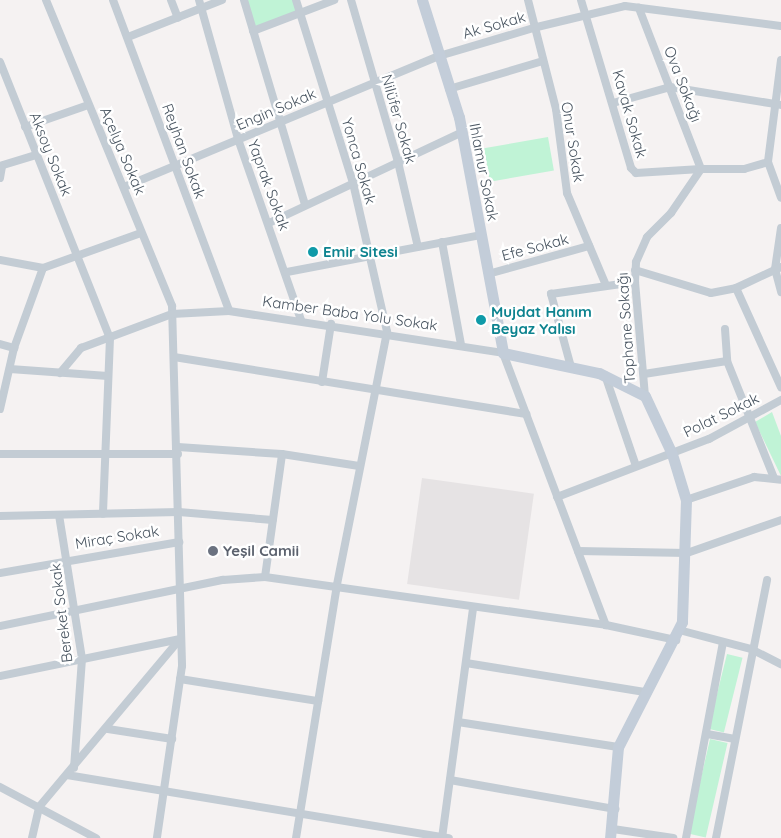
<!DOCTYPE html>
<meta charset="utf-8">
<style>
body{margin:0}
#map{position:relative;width:781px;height:838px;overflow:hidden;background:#f5f2f2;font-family:Quicksand,sans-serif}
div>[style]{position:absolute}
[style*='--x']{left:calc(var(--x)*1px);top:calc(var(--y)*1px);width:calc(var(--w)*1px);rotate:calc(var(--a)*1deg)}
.education>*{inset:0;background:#e6e3e4;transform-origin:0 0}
.green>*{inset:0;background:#c0f3d6;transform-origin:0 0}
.street>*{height:8px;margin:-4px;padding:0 4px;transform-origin:4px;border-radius:4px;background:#c3ccd4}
.secondary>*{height:11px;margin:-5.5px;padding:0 5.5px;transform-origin:5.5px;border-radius:5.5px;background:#c3cdd9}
.dots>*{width:14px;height:14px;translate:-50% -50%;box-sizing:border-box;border:2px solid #fff;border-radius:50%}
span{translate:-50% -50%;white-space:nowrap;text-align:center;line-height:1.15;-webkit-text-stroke:5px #fff;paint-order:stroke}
.street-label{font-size:15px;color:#495561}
.culture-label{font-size:15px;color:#0d838f;font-weight:700}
.left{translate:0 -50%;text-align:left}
.worship-label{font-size:15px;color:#5b616d;font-weight:700}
</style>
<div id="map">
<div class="education">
<i style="left:422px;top:478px;width:113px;height:107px;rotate:8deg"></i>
</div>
<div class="green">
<i style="clip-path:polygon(247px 0,294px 0,298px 12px,256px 28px)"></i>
<i style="left:548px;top:137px;width:34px;height:65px;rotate:80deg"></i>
<i style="clip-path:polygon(772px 412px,781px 436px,781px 476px,755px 422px)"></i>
<i style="left:727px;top:654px;width:16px;height:77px;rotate:14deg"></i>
<i style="left:710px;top:739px;width:18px;height:97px;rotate:13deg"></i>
</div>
<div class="street">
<i style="--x:46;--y:0;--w:331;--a:67.6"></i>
<i style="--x:172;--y:306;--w:360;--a:88.4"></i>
<i style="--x:182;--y:666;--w:174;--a:98.3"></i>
<i style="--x:113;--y:0;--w:332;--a:69.5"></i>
<i style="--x:171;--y:0;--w:19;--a:69"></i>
<i style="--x:199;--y:0;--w:144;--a:74.3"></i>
<i style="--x:238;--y:139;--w:192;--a:70.8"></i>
<i style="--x:244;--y:0;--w:214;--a:73.4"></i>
<i style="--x:296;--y:0;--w:192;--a:72.7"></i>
<i style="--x:353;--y:183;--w:153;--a:77.1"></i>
<i style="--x:387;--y:332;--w:258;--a:101.2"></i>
<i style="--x:337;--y:585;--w:256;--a:99.2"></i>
<i style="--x:351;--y:0;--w:169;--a:73.8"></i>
<i style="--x:398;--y:162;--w:87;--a:76.8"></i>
<i style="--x:528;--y:0;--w:113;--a:75.6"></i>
<i style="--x:556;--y:109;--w:85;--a:82.5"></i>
<i style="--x:567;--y:193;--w:98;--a:67.1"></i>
<i style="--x:581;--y:0;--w:175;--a:73.4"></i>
<i style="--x:631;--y:168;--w:7;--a:45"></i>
<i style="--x:636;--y:173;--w:65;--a:-3.5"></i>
<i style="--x:701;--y:169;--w:173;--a:-111.1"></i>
<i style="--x:253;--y:31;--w:87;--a:-20.9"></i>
<i style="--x:128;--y:37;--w:101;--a:-21.5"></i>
<i style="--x:781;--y:60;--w:103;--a:97.3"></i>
<i style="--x:768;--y:162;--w:38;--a:70"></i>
<i style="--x:0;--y:62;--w:297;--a:68.3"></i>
<i style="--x:110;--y:338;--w:176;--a:92.3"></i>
<i style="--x:449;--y:89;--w:98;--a:-16.6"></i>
<i style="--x:613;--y:103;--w:59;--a:-15.7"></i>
<i style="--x:670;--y:87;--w:112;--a:9.2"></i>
<i style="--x:25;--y:127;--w:67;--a:-19.2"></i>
<i style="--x:0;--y:166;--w:38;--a:-17"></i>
<i style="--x:0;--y:178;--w:11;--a:-80"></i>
<i style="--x:124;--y:187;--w:341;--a:-22.6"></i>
<i style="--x:439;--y:56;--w:102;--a:-16.5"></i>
<i style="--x:537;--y:27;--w:90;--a:-13.4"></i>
<i style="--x:625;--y:6;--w:157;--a:7.3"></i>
<i style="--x:269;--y:223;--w:213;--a:-25.2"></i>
<i style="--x:781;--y:228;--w:41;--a:98.3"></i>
<i style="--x:775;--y:269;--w:24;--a:75"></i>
<i style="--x:442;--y:242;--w:105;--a:79.5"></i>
<i style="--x:0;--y:260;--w:44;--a:10.5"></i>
<i style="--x:43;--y:268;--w:104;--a:-19.7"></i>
<i style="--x:635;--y:270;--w:79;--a:16.8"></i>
<i style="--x:711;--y:293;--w:25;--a:-11"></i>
<i style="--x:736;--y:288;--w:50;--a:-25"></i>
<i style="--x:287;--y:272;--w:197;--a:-10.8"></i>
<i style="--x:488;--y:274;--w:105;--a:-15.5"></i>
<i style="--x:736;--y:288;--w:109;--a:65.6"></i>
<i style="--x:725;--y:329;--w:32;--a:86"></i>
<i style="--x:727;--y:361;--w:126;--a:68.1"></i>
<i style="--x:0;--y:344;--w:15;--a:16"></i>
<i style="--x:174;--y:357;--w:357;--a:9.2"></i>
<i style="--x:571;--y:367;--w:76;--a:-105.3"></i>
<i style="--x:551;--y:294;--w:85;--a:-8.1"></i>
<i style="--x:10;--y:369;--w:98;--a:4.1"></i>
<i style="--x:60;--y:373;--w:33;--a:-50"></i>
<i style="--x:81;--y:348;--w:97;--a:-20.5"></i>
<i style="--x:172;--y:314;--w:57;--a:-3"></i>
<i style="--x:229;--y:311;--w:277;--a:8.7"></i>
<i style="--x:503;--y:353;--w:291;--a:69.3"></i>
<i style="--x:644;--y:374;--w:84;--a:-8.9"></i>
<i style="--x:605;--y:375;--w:96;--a:71.2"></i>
<i style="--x:322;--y:382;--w:59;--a:-81.2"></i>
<i style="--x:645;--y:396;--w:114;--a:-95"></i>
<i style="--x:635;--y:282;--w:20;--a:-87"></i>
<i style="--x:636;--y:262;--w:27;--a:-66"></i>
<i style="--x:647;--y:237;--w:34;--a:-45"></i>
<i style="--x:671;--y:213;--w:53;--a:-55.7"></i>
<i style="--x:701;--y:169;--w:43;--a:0"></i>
<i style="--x:744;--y:169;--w:25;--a:-16"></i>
<i style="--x:0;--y:409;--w:63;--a:-77.1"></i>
<i style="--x:14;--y:348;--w:85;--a:-70.1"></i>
<i style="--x:178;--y:447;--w:104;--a:3.9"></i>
<i style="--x:282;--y:454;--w:78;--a:8.9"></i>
<i style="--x:0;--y:454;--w:178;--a:0"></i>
<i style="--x:557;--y:497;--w:163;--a:-20.9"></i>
<i style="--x:709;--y:439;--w:82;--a:-28.4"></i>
<i style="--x:686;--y:500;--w:72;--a:-18.7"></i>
<i style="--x:754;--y:477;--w:27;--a:6"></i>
<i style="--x:59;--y:515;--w:146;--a:80.9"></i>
<i style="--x:82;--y:659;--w:109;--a:94.2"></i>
<i style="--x:0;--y:516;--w:179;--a:-1.3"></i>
<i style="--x:179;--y:512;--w:94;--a:4.9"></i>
<i style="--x:578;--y:551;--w:109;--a:1.1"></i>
<i style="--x:687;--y:553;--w:100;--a:-19.3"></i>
<i style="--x:0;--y:573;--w:182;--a:-9.8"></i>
<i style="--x:265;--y:577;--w:124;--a:-82.1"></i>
<i style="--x:0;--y:626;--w:228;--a:-11.7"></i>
<i style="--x:223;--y:580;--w:42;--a:-4.1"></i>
<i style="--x:265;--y:577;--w:344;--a:8"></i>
<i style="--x:606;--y:625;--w:72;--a:12.1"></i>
<i style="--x:679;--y:630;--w:74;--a:14.8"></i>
<i style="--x:751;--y:649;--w:34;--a:27"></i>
<i style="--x:466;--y:663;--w:181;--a:9.2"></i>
<i style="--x:0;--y:676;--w:184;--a:-11.6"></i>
<i style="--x:180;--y:679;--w:140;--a:9.1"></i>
<i style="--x:458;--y:722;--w:162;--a:8.9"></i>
<i style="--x:108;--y:729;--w:65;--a:8.9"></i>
<i style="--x:707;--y:734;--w:27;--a:10"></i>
<i style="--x:67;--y:775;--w:387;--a:9.4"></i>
<i style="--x:450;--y:780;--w:168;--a:10"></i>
<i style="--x:0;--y:787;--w:109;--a:28"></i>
<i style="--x:613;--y:829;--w:61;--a:8.5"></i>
<i style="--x:32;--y:838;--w:32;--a:-77"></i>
<i style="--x:39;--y:807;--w:219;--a:-50"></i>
<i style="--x:442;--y:838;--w:231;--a:-82.3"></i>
<i style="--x:686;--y:838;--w:199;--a:-79.3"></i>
<i style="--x:716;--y:838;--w:263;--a:-78.8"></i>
</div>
<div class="secondary">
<i style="--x:422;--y:0;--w:123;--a:72.5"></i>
<i style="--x:459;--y:117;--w:240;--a:79.4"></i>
<i style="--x:503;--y:353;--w:98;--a:11.8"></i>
<i style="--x:599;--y:373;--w:51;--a:26.6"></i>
<i style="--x:645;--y:396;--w:64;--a:65"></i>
<i style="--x:672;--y:454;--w:48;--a:73.1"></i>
<i style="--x:686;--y:500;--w:122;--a:91.9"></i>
<i style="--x:682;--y:622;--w:140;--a:117.1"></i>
<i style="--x:618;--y:747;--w:91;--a:95"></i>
</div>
<div class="dots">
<i style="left:313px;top:252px;background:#0f9aa8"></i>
<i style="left:481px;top:320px;background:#0f9aa8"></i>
<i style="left:213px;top:551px;background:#6b7280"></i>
</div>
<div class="street-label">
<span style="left:494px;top:25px;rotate:-16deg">Ak Sokak</span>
<span style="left:683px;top:84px;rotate:69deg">Ova Sokağı</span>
<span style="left:276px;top:109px;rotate:-23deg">Engin Sokak</span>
<span style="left:630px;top:114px;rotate:74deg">Kavak Sokak</span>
<span style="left:399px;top:119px;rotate:74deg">Nilüfer Sokak</span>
<span style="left:573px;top:142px;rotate:81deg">Onur Sokak</span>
<span style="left:123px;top:151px;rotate:67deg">Açelya Sokak</span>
<span style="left:184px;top:151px;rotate:70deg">Reyhan Sokak</span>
<span style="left:51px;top:154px;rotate:68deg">Aksoy Sokak</span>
<span style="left:359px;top:161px;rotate:74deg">Yonca Sokak</span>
<span style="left:484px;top:172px;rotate:79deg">Ihlamur Sokak</span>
<span style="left:269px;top:185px;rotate:70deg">Yaprak Sokak</span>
<span style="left:535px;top:247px;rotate:-15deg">Efe Sokak</span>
<span style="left:350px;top:313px;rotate:8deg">Kamber Baba Yolu Sokak</span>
<span style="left:626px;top:328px;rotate:-94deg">Tophane Sokağı</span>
<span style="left:721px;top:415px;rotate:-26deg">Polat Sokak</span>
<span style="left:117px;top:537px;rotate:-9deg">Miraç Sokak</span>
<span style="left:61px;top:613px;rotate:-97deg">Bereket Sokak</span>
</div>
<div class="culture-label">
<span class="left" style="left:323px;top:252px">Emir Sitesi</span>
<span class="left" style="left:491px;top:320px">Mujdat Hanım<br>Beyaz Yalısı</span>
</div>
<div class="worship-label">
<span class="left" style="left:223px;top:551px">Yeşil Camii</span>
</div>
</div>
